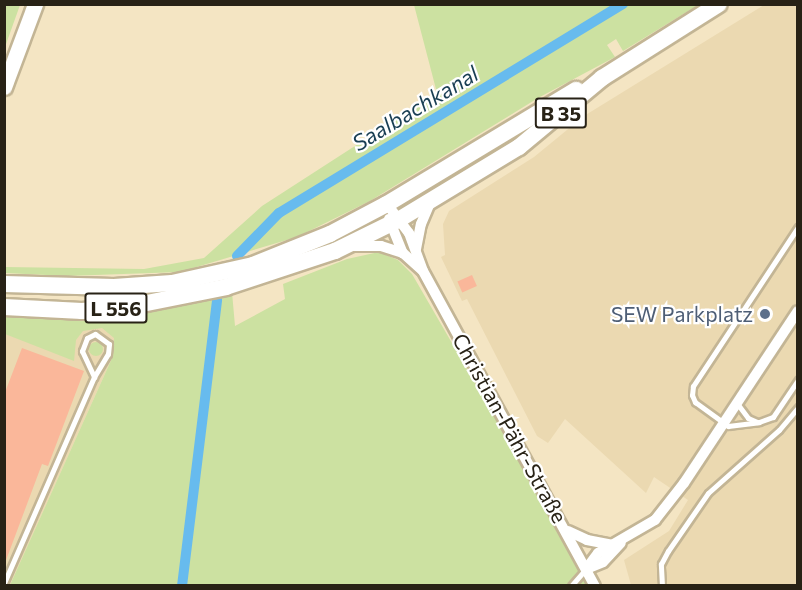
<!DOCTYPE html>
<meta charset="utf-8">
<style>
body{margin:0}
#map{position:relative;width:802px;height:590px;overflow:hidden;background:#f4e5c3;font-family:Commissioner,sans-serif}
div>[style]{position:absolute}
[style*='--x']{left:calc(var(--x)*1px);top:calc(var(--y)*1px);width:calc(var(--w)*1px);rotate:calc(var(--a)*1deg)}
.built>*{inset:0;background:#ebd9b1}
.green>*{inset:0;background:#cce1a1}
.round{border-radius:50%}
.canal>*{height:10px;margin:-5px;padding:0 5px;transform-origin:5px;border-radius:5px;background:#67bbee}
.building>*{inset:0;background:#fab79a;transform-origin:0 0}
.roads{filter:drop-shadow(2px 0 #c3b595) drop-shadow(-2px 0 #c3b595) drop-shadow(0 2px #c3b595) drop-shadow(0 -2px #c3b595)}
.service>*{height:5px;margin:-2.5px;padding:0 2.5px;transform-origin:2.5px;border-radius:2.5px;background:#fff}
.minor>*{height:10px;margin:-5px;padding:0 5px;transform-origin:5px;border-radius:5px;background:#fff}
.secondary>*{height:15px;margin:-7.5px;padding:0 7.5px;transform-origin:7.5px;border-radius:7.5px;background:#fff}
.primary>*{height:16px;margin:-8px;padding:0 8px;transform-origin:8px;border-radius:8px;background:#fff}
.dots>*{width:16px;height:16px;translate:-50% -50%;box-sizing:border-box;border:3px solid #fff;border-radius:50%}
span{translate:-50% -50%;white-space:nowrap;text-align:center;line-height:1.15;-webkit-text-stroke:4.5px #fff;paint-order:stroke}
.shield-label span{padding:2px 4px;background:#fff;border:2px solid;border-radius:4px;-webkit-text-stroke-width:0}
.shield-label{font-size:20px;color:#282216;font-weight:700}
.service-label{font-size:21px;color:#4e5e75}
.right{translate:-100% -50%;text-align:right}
.street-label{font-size:21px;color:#282216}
.water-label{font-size:22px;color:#193e53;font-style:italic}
.frame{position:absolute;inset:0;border:6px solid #282216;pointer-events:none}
</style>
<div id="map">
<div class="built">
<i style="clip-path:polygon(764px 5px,797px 5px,797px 585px,631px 585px,624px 560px,669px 531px,688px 500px,654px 477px,646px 493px,565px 419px,548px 443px,537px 436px,467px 299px,462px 301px,441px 257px,445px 255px,443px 224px,449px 211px,534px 157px,584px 116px)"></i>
<i style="clip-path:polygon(5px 313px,126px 316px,113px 356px,10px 585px,5px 586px)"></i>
</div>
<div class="green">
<i style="clip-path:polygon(5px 4px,20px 5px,5px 47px,4px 5px)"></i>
<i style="clip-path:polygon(414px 5px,698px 5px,623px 51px,616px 39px,607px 45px,615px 57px,538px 98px,370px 201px,297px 237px,180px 272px,67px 276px,5px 273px,5px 267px,144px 269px,204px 258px,262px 206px,437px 93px)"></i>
<i style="clip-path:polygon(379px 252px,398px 260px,412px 274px,592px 585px,10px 585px,113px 356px,114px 338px,102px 328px,83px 331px,76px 340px,74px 361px,5px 334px,5px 313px,126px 316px,232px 292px,235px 326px,285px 299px,283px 284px,347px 259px)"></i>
<i class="round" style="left:89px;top:342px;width:14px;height:14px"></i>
</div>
<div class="canal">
<i style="--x:237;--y:256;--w:60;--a:-45.7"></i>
<i style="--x:279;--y:213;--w:403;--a:-31.3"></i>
<i style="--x:182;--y:586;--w:288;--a:-83"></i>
</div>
<div class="building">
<i style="left:472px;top:275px;width:12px;height:16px;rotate:66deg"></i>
<i style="clip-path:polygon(22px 348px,84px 371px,48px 466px,42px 464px,5px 563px,4px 395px)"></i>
</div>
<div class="roads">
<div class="service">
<i style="--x:798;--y:227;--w:191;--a:123.4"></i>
<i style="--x:693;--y:386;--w:9;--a:96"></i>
<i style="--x:692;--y:395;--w:8;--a:67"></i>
<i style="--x:695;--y:402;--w:41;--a:36"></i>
<i style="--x:728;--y:426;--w:31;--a:-7"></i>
<i style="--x:759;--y:422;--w:15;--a:-20"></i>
<i style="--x:773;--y:417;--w:45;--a:-56"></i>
<i style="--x:736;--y:402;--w:20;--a:53"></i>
<i style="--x:748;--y:418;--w:10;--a:24"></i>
<i style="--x:4;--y:583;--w:225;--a:-66.4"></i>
<i style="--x:94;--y:377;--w:27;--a:-59"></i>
<i style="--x:108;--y:354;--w:10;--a:-84"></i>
<i style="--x:109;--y:344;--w:17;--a:-144"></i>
<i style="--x:95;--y:334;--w:9;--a:153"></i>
<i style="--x:87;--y:338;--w:14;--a:111"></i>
<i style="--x:82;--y:351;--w:29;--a:65"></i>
<i style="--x:571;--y:586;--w:23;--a:-49"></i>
<i style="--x:662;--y:586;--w:22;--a:-93"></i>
<i style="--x:661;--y:564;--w:15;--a:-62"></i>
<i style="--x:668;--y:551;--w:70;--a:-55.4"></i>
<i style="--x:708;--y:493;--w:95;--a:-41.6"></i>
<i style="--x:779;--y:430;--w:30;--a:-50"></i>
</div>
<div class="minor">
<i style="--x:387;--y:204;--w:36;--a:53"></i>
<i style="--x:409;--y:233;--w:40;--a:69.8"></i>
<i style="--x:423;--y:271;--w:359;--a:61.4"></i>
<i style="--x:389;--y:219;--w:37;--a:68"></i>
<i style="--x:403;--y:253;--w:25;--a:42"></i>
<i style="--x:353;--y:246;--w:28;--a:0"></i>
<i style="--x:381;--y:246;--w:23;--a:18"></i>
<i style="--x:416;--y:249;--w:25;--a:-79"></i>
<i style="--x:421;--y:224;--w:25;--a:-67"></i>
<i style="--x:568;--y:531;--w:21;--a:25"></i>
<i style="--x:587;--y:540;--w:25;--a:11"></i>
<i style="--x:586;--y:569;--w:20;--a:-53"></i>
<i style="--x:598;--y:553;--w:66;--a:-30.1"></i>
<i style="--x:655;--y:520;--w:47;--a:-51.9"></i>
<i style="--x:684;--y:483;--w:206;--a:-56.5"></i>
<i style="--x:586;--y:569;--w:18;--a:-22"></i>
<i style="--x:603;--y:562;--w:26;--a:-47"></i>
</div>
<div class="secondary">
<i style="--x:4;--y:87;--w:89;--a:-69.5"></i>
</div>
<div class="primary">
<i style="--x:4;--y:284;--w:110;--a:1.6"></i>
<i style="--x:114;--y:287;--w:58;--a:-3.9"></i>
<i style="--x:172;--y:283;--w:83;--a:-12.5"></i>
<i style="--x:253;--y:265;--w:83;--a:-21.9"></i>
<i style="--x:330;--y:234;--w:64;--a:-27.8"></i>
<i style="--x:387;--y:204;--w:221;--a:-31.1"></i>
<i style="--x:4;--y:307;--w:78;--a:2.9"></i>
<i style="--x:82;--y:311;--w:45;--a:-5.1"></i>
<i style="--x:127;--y:307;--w:101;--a:-11.4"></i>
<i style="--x:226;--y:287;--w:115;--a:-18.3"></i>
<i style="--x:335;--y:251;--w:72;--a:-26.2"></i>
<i style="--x:400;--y:219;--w:139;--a:-31.2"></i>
<i style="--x:519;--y:147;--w:108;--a:-39.7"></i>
<i style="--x:602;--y:78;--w:138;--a:-32.3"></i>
</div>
</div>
<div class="dots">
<i style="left:765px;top:314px;background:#5c6f8a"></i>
</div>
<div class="shield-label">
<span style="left:561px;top:113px">B 35</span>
<span style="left:116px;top:308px">L 556</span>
</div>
<div class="service-label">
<span class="right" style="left:753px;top:314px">SEW Parkplatz</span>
</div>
<div class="street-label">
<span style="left:510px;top:428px;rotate:61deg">Christian-Pähr-Straße</span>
</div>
<div class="water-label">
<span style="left:415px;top:108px;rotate:-31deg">Saalbachkanal</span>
</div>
<div class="frame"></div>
</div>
